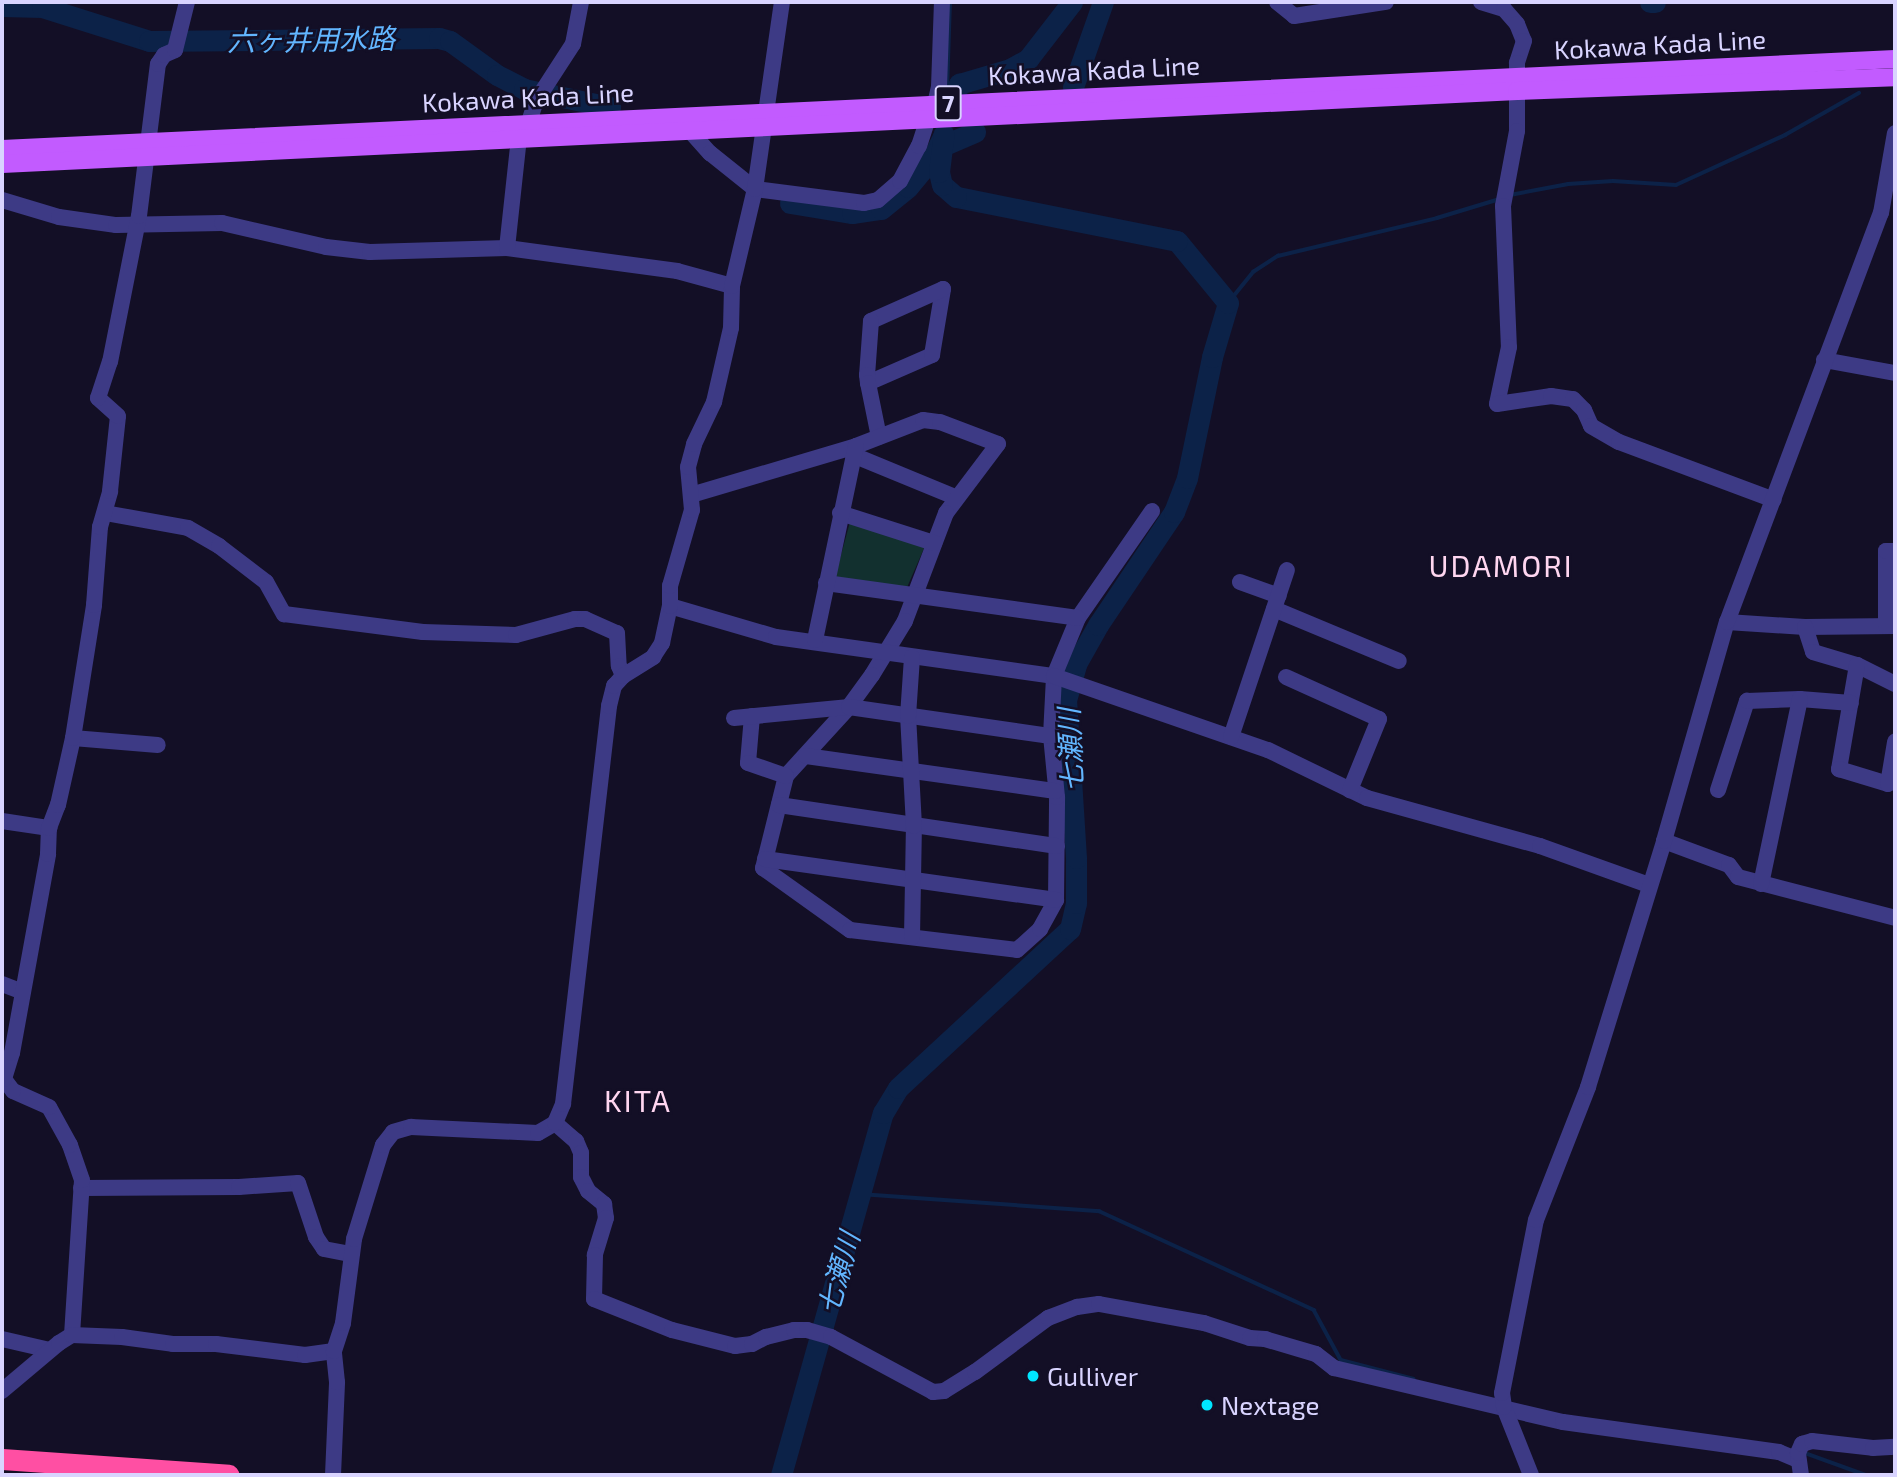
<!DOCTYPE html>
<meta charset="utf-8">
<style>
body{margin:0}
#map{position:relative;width:1897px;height:1477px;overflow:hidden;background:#130f26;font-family:"Exo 2","Noto Sans JP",sans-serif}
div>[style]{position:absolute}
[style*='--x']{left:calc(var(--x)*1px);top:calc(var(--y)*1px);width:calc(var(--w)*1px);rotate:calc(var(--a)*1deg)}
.green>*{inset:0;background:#12302f}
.stream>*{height:3.5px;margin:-1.75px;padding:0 1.75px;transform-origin:1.75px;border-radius:1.75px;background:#0c2248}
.river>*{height:21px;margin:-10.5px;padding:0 10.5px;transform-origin:10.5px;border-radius:10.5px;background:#0c2248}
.minor>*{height:16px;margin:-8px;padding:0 8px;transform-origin:8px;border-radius:8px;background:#3d3a85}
.major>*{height:18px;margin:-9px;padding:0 9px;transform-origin:9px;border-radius:9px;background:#c25bff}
.highway>*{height:21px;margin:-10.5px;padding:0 10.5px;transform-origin:10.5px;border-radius:10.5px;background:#ff4fa3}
.dots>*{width:19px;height:19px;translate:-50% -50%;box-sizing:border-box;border:4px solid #130f26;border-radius:50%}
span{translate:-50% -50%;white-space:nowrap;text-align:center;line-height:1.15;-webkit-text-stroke:5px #130f26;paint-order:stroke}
.shield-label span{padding:2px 5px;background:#130f26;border:2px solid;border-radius:5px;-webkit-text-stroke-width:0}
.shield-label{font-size:24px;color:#d9d4ff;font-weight:700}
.street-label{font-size:26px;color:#d9d4ff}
.poi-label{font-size:26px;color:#d9d4ff}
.left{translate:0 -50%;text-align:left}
.water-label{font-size:28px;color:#62b6ff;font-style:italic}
.quarter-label{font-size:30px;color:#ffd6f0;letter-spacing:2px}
.frame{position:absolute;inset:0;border:4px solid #d9d4ff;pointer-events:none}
</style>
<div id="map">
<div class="green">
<i style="clip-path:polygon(850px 522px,925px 546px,905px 592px,835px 577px)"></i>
</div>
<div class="stream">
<i style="--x:947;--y:91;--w:89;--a:-88.1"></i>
<i style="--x:917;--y:172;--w:46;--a:-64"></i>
<i style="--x:1510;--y:195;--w:59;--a:-10.7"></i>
<i style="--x:1568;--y:184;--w:45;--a:-3.8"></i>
<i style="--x:1613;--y:181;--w:63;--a:3.6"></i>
<i style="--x:1676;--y:185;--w:120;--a:-24.6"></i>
<i style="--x:1785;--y:135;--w:85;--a:-29.6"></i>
<i style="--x:1228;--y:303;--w:40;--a:-51"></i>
<i style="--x:1253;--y:272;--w:30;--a:-33"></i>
<i style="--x:1278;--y:256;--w:163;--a:-13.4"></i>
<i style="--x:1437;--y:218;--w:66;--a:-16.8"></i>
<i style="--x:860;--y:1194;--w:240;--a:4.1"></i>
<i style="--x:1099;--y:1211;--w:237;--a:24.7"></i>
<i style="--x:1314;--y:1310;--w:57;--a:61.6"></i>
<i style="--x:1341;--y:1360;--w:75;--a:14.6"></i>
<i style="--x:1802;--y:1452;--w:68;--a:19.8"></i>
</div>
<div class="river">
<i style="--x:1650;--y:2;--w:5;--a:0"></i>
<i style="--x:2;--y:6;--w:40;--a:1.4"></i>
<i style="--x:42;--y:7;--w:112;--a:17.6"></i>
<i style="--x:149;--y:41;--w:290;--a:-0.6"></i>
<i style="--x:439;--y:38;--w:11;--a:15"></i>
<i style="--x:450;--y:41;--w:58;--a:35.9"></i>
<i style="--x:497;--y:75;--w:30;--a:27"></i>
<i style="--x:524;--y:89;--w:88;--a:11.8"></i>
<i style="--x:1073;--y:87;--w:90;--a:-70.6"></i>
<i style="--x:956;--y:92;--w:9;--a:-69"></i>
<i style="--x:959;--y:84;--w:53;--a:-16.4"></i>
<i style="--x:1010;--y:69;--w:21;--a:-29"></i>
<i style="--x:1028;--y:59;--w:72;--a:-52.3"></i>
<i style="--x:790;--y:203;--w:63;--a:9.2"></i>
<i style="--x:852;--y:213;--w:29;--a:-8"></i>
<i style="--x:881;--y:209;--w:35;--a:-39"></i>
<i style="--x:908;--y:187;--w:53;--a:-50.3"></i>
<i style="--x:942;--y:146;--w:36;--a:-23"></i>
<i style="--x:781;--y:1475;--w:376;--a:-74.3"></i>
<i style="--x:883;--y:1113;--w:29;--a:-59"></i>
<i style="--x:898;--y:1088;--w:234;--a:-42.8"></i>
<i style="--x:1070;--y:929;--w:27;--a:-77"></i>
<i style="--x:1076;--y:903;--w:45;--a:-90"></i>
<i style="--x:1076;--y:858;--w:158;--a:-93.6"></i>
<i style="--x:1066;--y:700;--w:37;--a:-74"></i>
<i style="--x:1076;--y:664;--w:45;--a:-60.6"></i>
<i style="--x:1098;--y:625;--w:136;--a:-56.1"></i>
<i style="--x:1174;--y:512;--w:36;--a:-69"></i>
<i style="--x:1187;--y:478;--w:124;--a:-78.3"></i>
<i style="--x:1212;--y:357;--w:56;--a:-73.5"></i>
<i style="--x:1228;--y:303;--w:80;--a:-129.4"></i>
<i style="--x:1177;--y:241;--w:225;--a:-168.7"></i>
<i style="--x:956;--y:197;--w:18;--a:-139"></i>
<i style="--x:942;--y:185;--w:13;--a:-103"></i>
<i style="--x:939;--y:172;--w:38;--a:-83"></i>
</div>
<div class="minor">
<i style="--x:1277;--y:2;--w:22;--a:39"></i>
<i style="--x:1294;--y:16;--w:93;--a:-8.7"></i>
<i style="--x:1481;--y:2;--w:24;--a:17"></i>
<i style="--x:1504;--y:9;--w:20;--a:49"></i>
<i style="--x:1517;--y:24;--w:18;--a:68"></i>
<i style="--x:1524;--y:41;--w:23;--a:108"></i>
<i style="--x:1517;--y:63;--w:68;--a:90"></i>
<i style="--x:1517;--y:131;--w:76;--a:100.6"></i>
<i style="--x:1503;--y:206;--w:141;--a:87.6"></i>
<i style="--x:1509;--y:347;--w:58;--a:101.9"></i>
<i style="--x:1497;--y:404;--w:55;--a:-8.4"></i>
<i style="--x:1551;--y:396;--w:22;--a:8"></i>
<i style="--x:1573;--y:399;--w:16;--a:45"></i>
<i style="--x:1584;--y:410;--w:17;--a:66"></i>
<i style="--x:1591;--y:426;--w:32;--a:30"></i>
<i style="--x:1619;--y:442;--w:165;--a:20.5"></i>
<i style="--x:935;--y:104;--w:17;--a:-77"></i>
<i style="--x:939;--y:87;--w:85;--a:-88"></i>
<i style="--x:529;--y:122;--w:22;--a:-72"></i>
<i style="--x:536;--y:101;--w:68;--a:-57"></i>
<i style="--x:573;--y:44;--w:43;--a:-79.2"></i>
<i style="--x:690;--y:131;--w:30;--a:48"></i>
<i style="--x:710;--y:153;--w:58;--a:38.7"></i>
<i style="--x:755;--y:189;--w:110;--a:7.3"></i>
<i style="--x:864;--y:203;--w:14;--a:-12"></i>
<i style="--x:878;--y:200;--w:29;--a:-41"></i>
<i style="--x:900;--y:181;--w:40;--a:-62"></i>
<i style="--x:919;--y:146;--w:29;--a:-72"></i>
<i style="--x:2;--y:200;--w:59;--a:16.6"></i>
<i style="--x:59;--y:217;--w:58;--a:8"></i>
<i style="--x:116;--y:225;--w:106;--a:-1.1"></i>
<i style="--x:222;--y:223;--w:107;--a:13"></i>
<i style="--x:326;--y:247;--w:44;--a:6.5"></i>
<i style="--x:370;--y:252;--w:137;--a:-1.7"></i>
<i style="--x:507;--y:248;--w:172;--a:7.7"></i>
<i style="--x:677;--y:271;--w:57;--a:15.3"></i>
<i style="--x:507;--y:248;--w:111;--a:-83.8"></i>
<i style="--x:1824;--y:360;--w:72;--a:10.4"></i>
<i style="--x:868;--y:383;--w:70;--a:-23.6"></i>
<i style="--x:932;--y:355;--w:67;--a:-80.5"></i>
<i style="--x:943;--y:289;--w:79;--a:156"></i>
<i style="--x:871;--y:321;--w:54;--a:94.2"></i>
<i style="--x:867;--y:375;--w:8;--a:83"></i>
<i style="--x:868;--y:383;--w:55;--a:78.5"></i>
<i style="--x:853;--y:455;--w:110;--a:22.4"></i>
<i style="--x:691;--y:495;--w:172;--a:-16.5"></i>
<i style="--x:856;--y:446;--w:72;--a:-21.2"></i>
<i style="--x:923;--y:420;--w:17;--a:7"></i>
<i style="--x:940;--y:422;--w:62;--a:20.8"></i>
<i style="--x:998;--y:444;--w:86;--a:127"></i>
<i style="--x:946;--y:513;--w:116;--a:110.8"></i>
<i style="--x:905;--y:621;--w:63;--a:121.4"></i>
<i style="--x:872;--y:675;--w:39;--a:126"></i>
<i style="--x:849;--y:707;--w:93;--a:132.4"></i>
<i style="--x:786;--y:776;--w:95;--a:104"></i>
<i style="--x:763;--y:868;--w:107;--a:35.5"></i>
<i style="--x:850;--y:930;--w:168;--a:6.8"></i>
<i style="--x:1017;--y:950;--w:31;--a:-42"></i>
<i style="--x:1040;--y:929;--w:33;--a:-61"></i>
<i style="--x:1056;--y:900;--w:103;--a:-89.4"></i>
<i style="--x:1057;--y:797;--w:61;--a:-95.6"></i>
<i style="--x:1051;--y:736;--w:60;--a:-87.1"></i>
<i style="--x:1054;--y:676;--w:63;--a:-67.5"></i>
<i style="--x:1078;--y:618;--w:130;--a:-55.3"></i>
<i style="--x:105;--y:513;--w:84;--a:10.2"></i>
<i style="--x:188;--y:528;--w:36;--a:30"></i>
<i style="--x:219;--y:546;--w:59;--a:37.5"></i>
<i style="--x:266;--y:582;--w:37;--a:61"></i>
<i style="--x:284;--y:614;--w:140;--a:7.4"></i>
<i style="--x:423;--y:632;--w:93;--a:1.8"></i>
<i style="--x:516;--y:635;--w:61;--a:-15.2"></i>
<i style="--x:575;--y:619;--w:10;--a:0"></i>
<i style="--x:585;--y:619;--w:35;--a:24"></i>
<i style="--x:617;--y:633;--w:33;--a:87"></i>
<i style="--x:619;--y:666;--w:11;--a:68"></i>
<i style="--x:840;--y:513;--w:99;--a:17.7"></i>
<i style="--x:1240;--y:582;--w:41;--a:19.7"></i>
<i style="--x:826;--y:583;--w:254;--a:7.9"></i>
<i style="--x:670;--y:606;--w:110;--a:16.3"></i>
<i style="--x:776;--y:637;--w:281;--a:8"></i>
<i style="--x:1054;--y:676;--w:226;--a:19.1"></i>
<i style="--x:1268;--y:750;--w:110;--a:25.9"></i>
<i style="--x:1367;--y:798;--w:180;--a:15.5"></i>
<i style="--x:1540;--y:846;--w:116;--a:19.7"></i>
<i style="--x:1274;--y:609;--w:135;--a:22.6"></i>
<i style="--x:1727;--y:622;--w:78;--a:3.7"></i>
<i style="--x:1805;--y:627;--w:90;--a:-0.6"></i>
<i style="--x:1886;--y:626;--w:75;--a:-90"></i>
<i style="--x:1886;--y:551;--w:9;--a:0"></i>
<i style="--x:1805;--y:627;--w:26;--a:72"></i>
<i style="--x:1813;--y:652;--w:46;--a:16.5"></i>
<i style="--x:1857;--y:665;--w:42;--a:26.6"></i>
<i style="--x:815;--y:640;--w:198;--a:-78.1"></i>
<i style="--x:1857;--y:665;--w:106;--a:99.8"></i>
<i style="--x:1839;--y:769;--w:51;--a:17"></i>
<i style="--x:1888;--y:784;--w:43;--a:-80.5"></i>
<i style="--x:1286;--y:677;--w:102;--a:24.3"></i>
<i style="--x:1379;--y:719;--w:77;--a:112.2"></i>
<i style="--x:752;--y:716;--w:47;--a:94.9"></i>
<i style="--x:748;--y:763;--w:40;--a:18.9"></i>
<i style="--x:734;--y:718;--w:116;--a:-5.5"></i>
<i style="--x:849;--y:707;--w:204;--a:8.2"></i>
<i style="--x:1231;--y:737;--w:176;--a:-71.5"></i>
<i style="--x:73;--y:738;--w:85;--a:4.7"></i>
<i style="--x:806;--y:756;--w:252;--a:8"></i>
<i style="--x:1718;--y:790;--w:94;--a:-72"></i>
<i style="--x:1747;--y:701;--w:53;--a:-2.2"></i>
<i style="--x:1800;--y:699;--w:51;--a:4.5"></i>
<i style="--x:779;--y:805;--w:281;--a:8.4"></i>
<i style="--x:2;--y:821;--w:48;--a:8.5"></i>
<i style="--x:1664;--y:841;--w:69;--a:20.3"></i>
<i style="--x:1729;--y:865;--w:15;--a:53"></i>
<i style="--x:1738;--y:877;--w:162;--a:14.6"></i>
<i style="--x:765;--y:859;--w:294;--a:8"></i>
<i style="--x:1761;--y:884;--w:189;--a:-78.1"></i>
<i style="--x:912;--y:937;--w:111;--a:-89"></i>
<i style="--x:914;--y:826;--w:110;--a:-93.1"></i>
<i style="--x:908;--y:716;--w:59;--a:-86.1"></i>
<i style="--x:2;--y:984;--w:22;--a:21"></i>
<i style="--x:555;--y:1123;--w:28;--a:41"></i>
<i style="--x:576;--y:1141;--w:13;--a:67"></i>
<i style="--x:581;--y:1153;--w:24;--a:90"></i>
<i style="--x:581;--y:1177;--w:16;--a:63"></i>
<i style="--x:588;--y:1191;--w:21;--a:39"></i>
<i style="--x:604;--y:1204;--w:14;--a:82"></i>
<i style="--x:606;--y:1218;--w:39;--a:107"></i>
<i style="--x:595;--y:1255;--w:44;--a:91.3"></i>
<i style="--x:594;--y:1299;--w:84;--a:21.7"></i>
<i style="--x:672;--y:1330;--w:65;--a:14.3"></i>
<i style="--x:735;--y:1346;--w:17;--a:-7"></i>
<i style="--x:752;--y:1344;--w:16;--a:-27"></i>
<i style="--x:766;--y:1337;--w:29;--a:-14"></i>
<i style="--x:794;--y:1330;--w:13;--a:0"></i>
<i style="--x:807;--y:1330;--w:25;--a:16"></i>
<i style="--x:831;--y:1337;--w:116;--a:28.3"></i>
<i style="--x:933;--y:1392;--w:11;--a:-5"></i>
<i style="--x:944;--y:1391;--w:36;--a:-32"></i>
<i style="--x:975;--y:1372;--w:91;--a:-36.5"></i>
<i style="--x:1048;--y:1318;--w:31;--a:-21"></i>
<i style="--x:1077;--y:1307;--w:22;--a:-8"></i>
<i style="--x:1099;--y:1304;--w:107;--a:10.3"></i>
<i style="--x:1204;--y:1323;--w:48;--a:18.1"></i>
<i style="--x:1250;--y:1338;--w:15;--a:4"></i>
<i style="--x:1265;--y:1339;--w:53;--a:16.4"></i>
<i style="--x:1316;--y:1354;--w:23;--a:38"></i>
<i style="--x:1334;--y:1368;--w:235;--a:13.3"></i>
<i style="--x:1563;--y:1422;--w:218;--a:7.9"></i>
<i style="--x:1779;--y:1452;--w:21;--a:23"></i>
<i style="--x:81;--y:1188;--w:158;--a:-0.4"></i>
<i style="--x:239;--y:1187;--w:59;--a:-3.9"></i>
<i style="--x:298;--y:1183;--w:57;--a:71.6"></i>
<i style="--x:316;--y:1237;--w:14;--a:56"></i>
<i style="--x:324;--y:1249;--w:26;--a:11"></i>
<i style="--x:72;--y:1335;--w:155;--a:-86.3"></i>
<i style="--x:82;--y:1180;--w:37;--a:-109"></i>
<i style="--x:70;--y:1145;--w:43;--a:-118.9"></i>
<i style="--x:49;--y:1107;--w:39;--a:-156"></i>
<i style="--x:13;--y:1091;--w:15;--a:-127"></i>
<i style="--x:4;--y:1079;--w:27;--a:-73"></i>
<i style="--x:12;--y:1053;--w:202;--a:-79.7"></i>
<i style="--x:48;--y:854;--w:26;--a:-88"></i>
<i style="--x:49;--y:828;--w:25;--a:-69"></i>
<i style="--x:58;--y:805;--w:69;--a:-77.4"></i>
<i style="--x:73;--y:738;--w:135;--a:-81"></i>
<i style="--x:94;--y:605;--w:78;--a:-85.6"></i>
<i style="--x:100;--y:527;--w:37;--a:-74"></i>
<i style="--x:110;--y:491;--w:75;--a:-83.9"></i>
<i style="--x:118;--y:416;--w:27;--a:-138"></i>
<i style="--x:98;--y:398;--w:38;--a:-72"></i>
<i style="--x:110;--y:362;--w:149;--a:-78.8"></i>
<i style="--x:139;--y:216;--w:153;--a:-82.9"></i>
<i style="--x:158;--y:64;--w:11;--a:-56"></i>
<i style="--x:164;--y:55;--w:12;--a:-24"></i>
<i style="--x:175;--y:50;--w:49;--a:-76"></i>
<i style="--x:2;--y:1339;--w:49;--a:12.9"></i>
<i style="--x:2;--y:1391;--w:75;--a:-40.1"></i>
<i style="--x:59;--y:1343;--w:15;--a:-32"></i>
<i style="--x:72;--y:1335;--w:50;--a:2.3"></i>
<i style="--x:122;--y:1337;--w:51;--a:7.8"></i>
<i style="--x:173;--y:1344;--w:43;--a:0"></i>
<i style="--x:216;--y:1344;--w:90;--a:7"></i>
<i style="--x:305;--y:1355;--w:29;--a:-8"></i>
<i style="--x:333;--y:1475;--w:93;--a:-87.5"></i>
<i style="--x:337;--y:1382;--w:31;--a:-96"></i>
<i style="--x:334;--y:1351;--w:29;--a:-72"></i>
<i style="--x:343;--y:1323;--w:85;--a:-82.5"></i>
<i style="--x:354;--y:1239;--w:98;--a:-72.9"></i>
<i style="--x:383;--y:1145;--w:16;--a:-52"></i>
<i style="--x:393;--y:1132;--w:19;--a:-16"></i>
<i style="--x:411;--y:1127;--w:127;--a:2.7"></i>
<i style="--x:538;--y:1133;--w:20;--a:-30"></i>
<i style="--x:555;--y:1123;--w:21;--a:-67"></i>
<i style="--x:563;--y:1104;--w:401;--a:-83.4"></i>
<i style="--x:609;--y:706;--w:21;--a:-76"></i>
<i style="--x:614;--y:686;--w:13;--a:-48"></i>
<i style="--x:623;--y:676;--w:36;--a:-32"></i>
<i style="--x:653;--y:657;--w:17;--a:-57"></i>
<i style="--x:662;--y:643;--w:38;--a:-78"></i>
<i style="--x:670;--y:606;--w:20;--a:-90"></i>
<i style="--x:670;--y:586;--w:79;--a:-73.9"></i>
<i style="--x:692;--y:510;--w:43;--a:-95.3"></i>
<i style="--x:688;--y:467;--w:24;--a:-75"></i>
<i style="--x:694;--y:444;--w:47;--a:-64.5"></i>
<i style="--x:714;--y:402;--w:76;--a:-77.1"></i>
<i style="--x:731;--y:328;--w:42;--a:-88.6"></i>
<i style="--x:732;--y:286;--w:100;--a:-76.7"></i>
<i style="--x:755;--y:189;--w:189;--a:-81.8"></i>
<i style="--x:1531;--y:1475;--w:73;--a:-111.7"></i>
<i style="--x:1504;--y:1407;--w:14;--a:-98"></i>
<i style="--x:1502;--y:1393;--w:176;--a:-78.9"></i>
<i style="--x:1536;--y:1220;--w:143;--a:-68.6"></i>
<i style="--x:1588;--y:1087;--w:257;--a:-72.8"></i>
<i style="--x:1664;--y:841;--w:228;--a:-74"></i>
<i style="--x:1727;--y:622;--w:437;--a:-69.4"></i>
<i style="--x:1881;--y:213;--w:81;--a:-80.1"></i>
<i style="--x:1801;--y:1475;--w:22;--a:-98"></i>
<i style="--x:1798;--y:1453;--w:10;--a:-66"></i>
<i style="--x:1802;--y:1444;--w:10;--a:-17"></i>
<i style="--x:1812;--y:1441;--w:61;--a:6.5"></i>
<i style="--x:1873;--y:1448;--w:22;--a:-3"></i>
</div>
<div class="major">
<i style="--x:2;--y:149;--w:1895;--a:-2.72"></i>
<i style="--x:2;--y:164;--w:1517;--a:-2.76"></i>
<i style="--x:1517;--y:91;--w:378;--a:-2.1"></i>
</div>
<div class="highway">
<i style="--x:2;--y:1459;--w:227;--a:4"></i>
</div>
<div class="dots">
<i style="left:1033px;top:1376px;background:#00e5ff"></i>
<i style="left:1207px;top:1405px;background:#00e5ff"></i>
</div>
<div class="shield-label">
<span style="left:948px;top:103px">7</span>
</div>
<div class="street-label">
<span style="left:1660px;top:44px;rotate:-3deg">Kokawa Kada Line</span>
<span style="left:1094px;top:70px;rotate:-3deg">Kokawa Kada Line</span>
<span style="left:528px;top:97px;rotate:-3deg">Kokawa Kada Line</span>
</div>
<div class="poi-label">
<span class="left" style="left:1047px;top:1376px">Gulliver</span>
<span class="left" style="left:1221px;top:1405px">Nextage</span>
</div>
<div class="water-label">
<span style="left:311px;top:39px;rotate:-1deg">六ヶ井用水路</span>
<span style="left:1070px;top:750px;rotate:-93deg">七瀬川</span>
<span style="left:838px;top:1273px;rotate:-74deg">七瀬川</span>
</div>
<div class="quarter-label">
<span style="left:1501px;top:565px">UDAMORI</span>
<span style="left:638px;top:1100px">KITA</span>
</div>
<div class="frame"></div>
</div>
